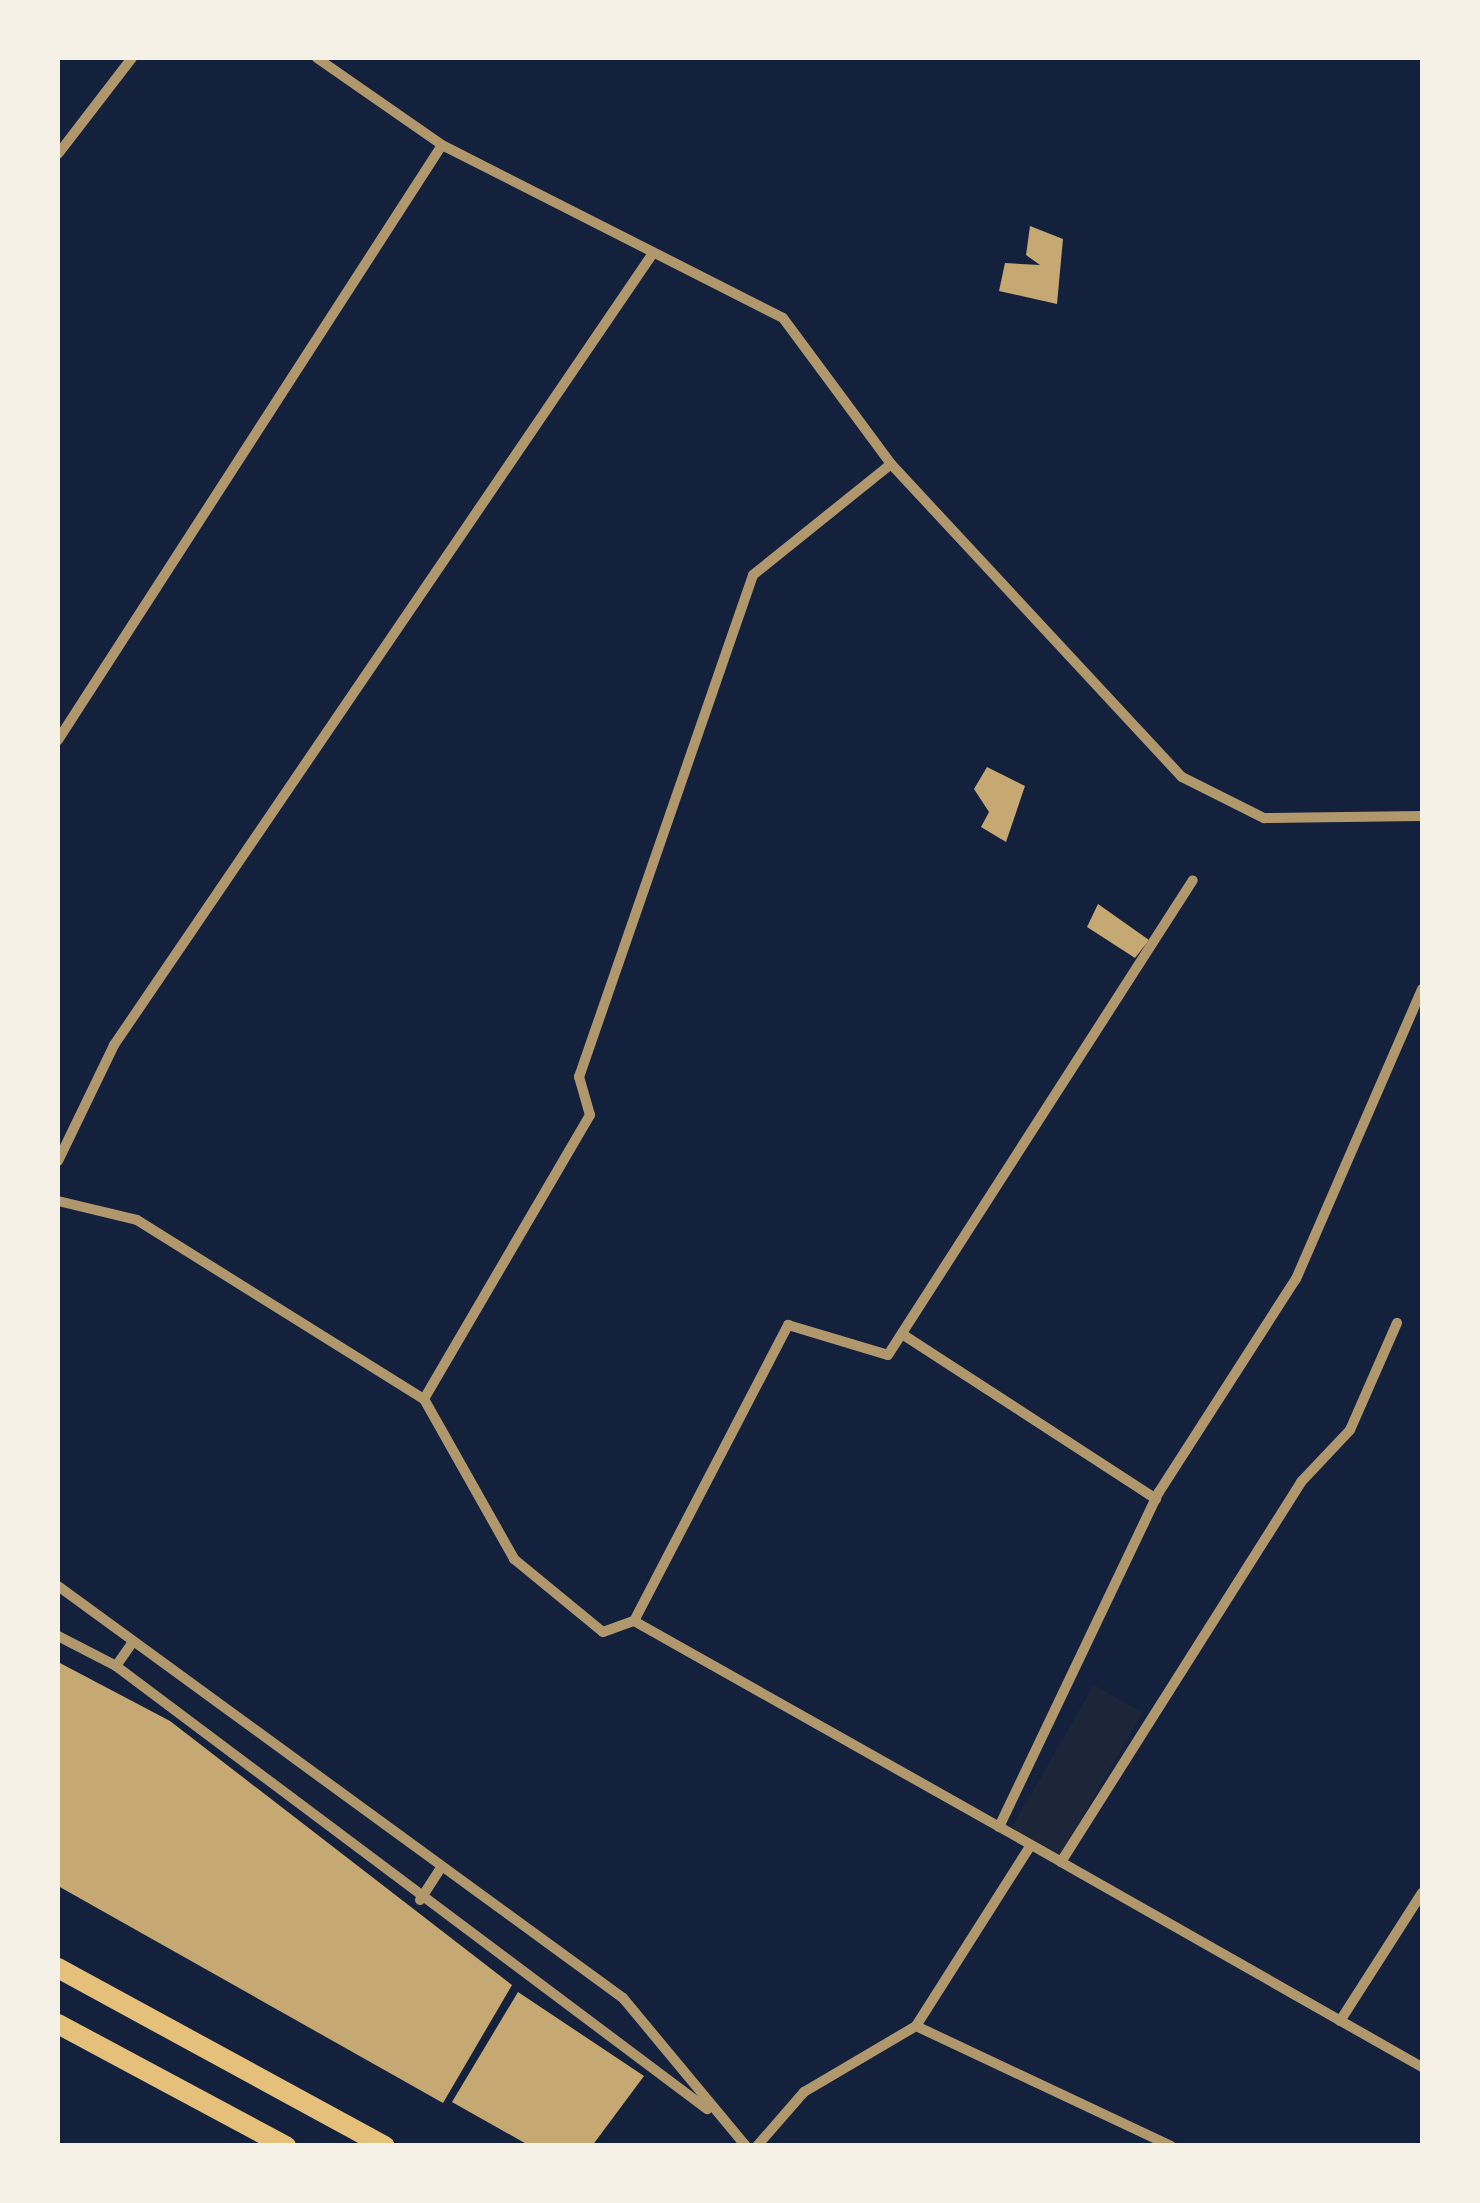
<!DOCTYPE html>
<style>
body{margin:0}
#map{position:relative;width:1480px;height:2203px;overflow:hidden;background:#14213d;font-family:Inter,sans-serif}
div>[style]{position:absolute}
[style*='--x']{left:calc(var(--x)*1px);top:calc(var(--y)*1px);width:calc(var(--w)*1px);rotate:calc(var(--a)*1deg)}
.green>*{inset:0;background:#1d2539;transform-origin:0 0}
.building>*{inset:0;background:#c6a872}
.minor>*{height:10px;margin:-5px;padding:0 5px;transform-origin:5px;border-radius:5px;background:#b1986c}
.secondary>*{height:20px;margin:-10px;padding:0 10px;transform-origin:10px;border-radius:10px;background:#e5c07b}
span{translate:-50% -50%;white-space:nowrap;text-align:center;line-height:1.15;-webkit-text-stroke:9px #f6f1e7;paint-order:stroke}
.frame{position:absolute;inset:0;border:60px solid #f6f1e7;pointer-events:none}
</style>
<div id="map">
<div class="green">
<i style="left:1094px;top:1685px;width:56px;height:164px;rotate:30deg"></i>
</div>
<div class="building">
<i style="clip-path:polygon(1030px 226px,1063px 239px,1057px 304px,999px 291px,1005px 263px,1040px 265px,1026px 255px)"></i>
<i style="clip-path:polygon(987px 767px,1025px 786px,1006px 842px,981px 827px,989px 812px,974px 789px)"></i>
<i style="clip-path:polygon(1098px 904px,1149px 940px,1135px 958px,1087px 927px)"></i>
<i style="clip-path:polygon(58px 1662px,170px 1721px,512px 1985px,443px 2103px,58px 1886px)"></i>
<i style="clip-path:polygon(518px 1992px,644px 2076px,592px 2146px,530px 2146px,452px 2102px)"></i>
</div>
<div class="minor">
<i style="--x:317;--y:58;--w:152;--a:34.8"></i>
<i style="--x:442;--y:145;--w:382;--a:26.9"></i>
<i style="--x:783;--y:318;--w:182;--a:53.5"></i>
<i style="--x:891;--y:464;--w:427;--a:47.1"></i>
<i style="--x:1182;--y:777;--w:92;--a:26.6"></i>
<i style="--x:1264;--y:818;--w:158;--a:-0.7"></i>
<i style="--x:58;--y:154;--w:121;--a:-52.4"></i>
<i style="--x:58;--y:740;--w:708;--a:-57.16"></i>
<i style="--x:58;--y:1161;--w:129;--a:-64.2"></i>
<i style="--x:114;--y:1045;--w:954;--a:-55.76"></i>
<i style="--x:58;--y:1201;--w:81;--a:13.5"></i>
<i style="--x:137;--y:1220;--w:338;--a:32"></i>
<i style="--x:424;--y:1399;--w:184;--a:60.6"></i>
<i style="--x:514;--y:1559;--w:115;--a:39.4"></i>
<i style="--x:603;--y:1632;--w:33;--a:-20"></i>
<i style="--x:634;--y:1621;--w:490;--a:29.4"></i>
<i style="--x:1061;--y:1862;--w:449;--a:-57.7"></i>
<i style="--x:1301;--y:1482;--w:71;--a:-46.7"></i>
<i style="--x:1350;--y:1430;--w:117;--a:-66.3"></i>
<i style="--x:902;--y:1334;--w:303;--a:33"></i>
<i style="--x:424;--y:1399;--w:329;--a:-59.7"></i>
<i style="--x:590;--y:1115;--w:40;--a:-106"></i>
<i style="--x:579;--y:1077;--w:531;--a:-70.88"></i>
<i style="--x:753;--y:575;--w:177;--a:-38.8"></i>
<i style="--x:58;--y:1586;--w:699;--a:36.1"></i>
<i style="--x:623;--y:1998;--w:192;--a:50.3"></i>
<i style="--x:634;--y:1621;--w:334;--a:-62.5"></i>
<i style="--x:788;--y:1325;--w:104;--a:16.7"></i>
<i style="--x:888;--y:1355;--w:564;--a:-57.3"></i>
<i style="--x:58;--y:1636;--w:65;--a:27.3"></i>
<i style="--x:116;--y:1666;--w:739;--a:36.85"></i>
<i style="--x:116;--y:1666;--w:29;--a:-55"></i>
<i style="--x:999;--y:1827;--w:371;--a:-64.5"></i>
<i style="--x:1159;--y:1492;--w:253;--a:-57.3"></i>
<i style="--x:1296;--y:1279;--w:316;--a:-66.5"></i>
<i style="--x:1061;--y:1862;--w:415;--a:29.6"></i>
<i style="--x:420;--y:1900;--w:37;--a:-57"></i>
<i style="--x:1340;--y:2021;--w:152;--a:-57.4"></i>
<i style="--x:916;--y:2026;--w:282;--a:25.2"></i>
<i style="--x:757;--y:2146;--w:72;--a:-49"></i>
<i style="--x:804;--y:2092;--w:130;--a:-30.5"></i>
<i style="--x:916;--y:2026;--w:214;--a:-57.6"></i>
</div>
<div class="secondary">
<i style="--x:58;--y:1968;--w:372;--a:28.6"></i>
<i style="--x:58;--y:2024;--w:259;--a:28.2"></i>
</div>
<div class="frame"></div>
</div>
